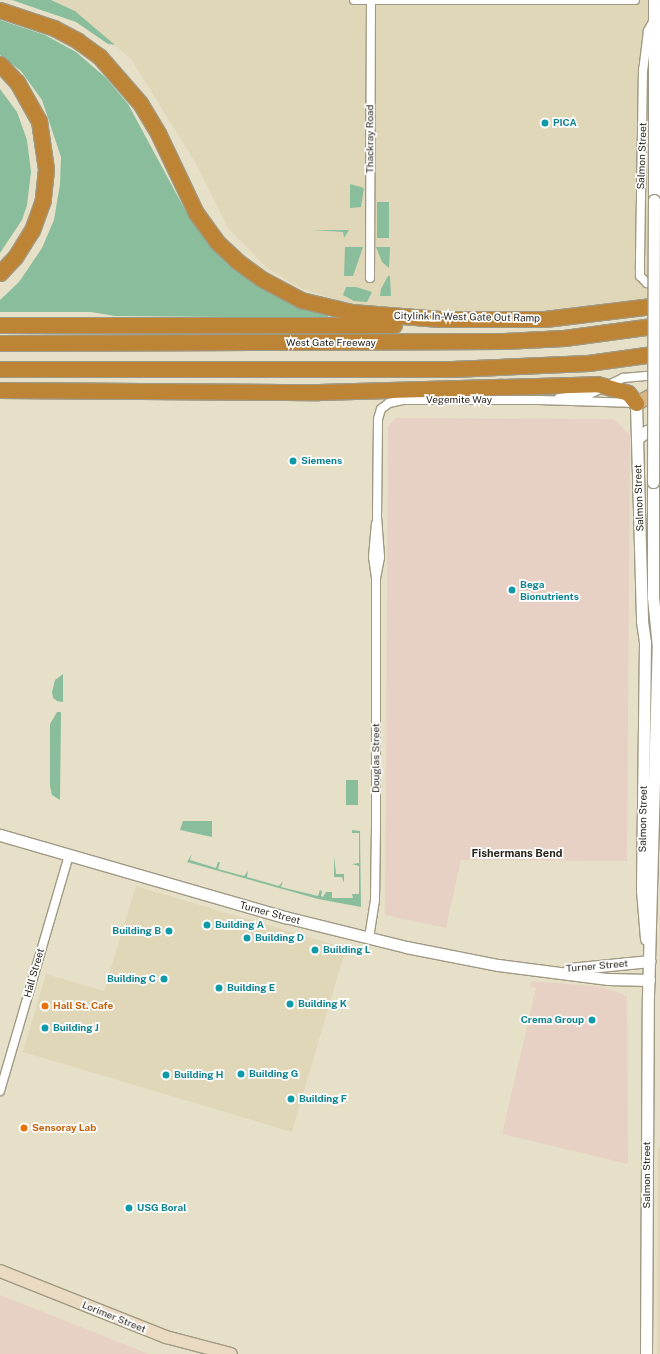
<!DOCTYPE html>
<style>
body{margin:0}
#map{position:relative;width:660px;height:1354px;overflow:hidden;background:#e7e0c9;font-family:"Public Sans",sans-serif}
div>[style]{position:absolute}
[style*='--x']{left:calc(var(--x)*1px);top:calc(var(--y)*1px);width:calc(var(--w)*1px);rotate:calc(var(--a)*1deg)}
.built>*{inset:0;background:#e0d7b8}
.industrial>*{inset:0;background:#e7d1c4}
.green>*{inset:0;background:#89bd9b;transform-origin:0 0}
.roads{filter:drop-shadow(1px 0 #a09983) drop-shadow(-1px 0 #a09983) drop-shadow(0 1px #a09983) drop-shadow(0 -1px #a09983)}
.minor>*{height:8px;margin:-4px;padding:0 4px;transform-origin:4px;border-radius:4px;background:#fff}
.tertiary>*{height:11px;margin:-5.5px;padding:0 5.5px;transform-origin:5.5px;border-radius:5.5px;background:#fff}
.secondary>*{height:12px;margin:-6px;padding:0 6px;transform-origin:6px;border-radius:6px;background:#ebdac2}
.primary>*{height:13px;margin:-6.5px;padding:0 6.5px;transform-origin:6.5px;border-radius:6.5px;background:#d7b586}
.motorway>*{height:15px;margin:-7.5px;padding:0 7.5px;transform-origin:7.5px;border-radius:7.5px;background:#bd8435}
.bridges{filter:drop-shadow(1px 0 #a09983) drop-shadow(-1px 0 #a09983) drop-shadow(0 1px #a09983) drop-shadow(0 -1px #a09983)}
.tertiary-bridge>*{height:11px;margin:-5.5px;padding:0 5.5px;transform-origin:5.5px;border-radius:5.5px;background:#fff}
.dots>*{width:11px;height:11px;translate:-50% -50%;box-sizing:border-box;border:2px solid #fff;border-radius:50%}
span{translate:-50% -50%;white-space:nowrap;text-align:center;line-height:1.15;-webkit-text-stroke:3.5px #fff;paint-order:stroke}
.culture-label{font-size:10px;color:#0d838f;font-weight:700}
.left{translate:0 -50%;text-align:left}
.right{translate:-100% -50%;text-align:right}
.street-label{font-size:10px;color:#27241b}
.food-label{font-size:10px;color:#c56008;font-weight:700}
.neighbourhood-label{font-size:11px;color:#27241b;font-weight:700}
</style>
<div id="map">
<div class="built">
<i style="clip-path:polygon(51px 0,660px 0,660px 297px,584px 310px,421px 314px,347px 304px,298px 287px,267px 268px,228px 228px,195px 162px,131px 59px,75px 11px)"></i>
<i style="clip-path:polygon(136px 886px,346px 948px,292px 1132px,23px 1052px,46px 974px,104px 991px)"></i>
<i style="clip-path:polygon(658px 1147px,660px 1147px,660px 1354px,657px 1354px)"></i>
</div>
<div class="industrial">
<i style="clip-path:polygon(396px 418px,614px 419px,630px 435px,627px 861px,461px 860px,446px 928px,385px 915px,388px 426px)"></i>
<i style="clip-path:polygon(531px 981px,603px 987px,627px 996px,628px 1164px,502px 1134px,536px 988px,530px 987px)"></i>
<i style="clip-path:polygon(0 1295px,149px 1354px,0 1354px)"></i>
</div>
<div class="green">
<i style="clip-path:polygon(12px 0,51px 0,75px 11px,115px 45px,108px 44px,76px 22px)"></i>
<i style="clip-path:polygon(0 20px,45px 35px,76px 52px,106px 78px,128px 104px,190px 219px,214px 250px,237px 271px,269px 292px,300px 306px,329px 314px,328px 318px,115px 316px,91px 312px,0 312px,0 300px,19px 282px,42px 248px,54px 220px,60px 184px,61px 157px,42px 100px,21px 71px,0 55px)"></i>
<i style="clip-path:polygon(0 89px,17px 112px,27px 140px,31px 172px,27px 205px,22px 220px,0 253px)"></i>
<i style="clip-path:polygon(350px 184px,364px 188px,361px 207px,350px 208px)"></i>
<i style="left:389px;top:202px;width:36px;height:12px;rotate:90deg"></i>
<i style="clip-path:polygon(313px 230px,349px 230px,344px 238px,343px 232px)"></i>
<i style="clip-path:polygon(345px 247px,363px 247px,353px 276px,344px 276px)"></i>
<i style="clip-path:polygon(376px 247px,390px 247px,389px 268px,382px 262px)"></i>
<i style="clip-path:polygon(388px 276px,390px 276px,391px 296px,380px 296px,381px 289px)"></i>
<i style="clip-path:polygon(346px 287px,356px 287px,372px 292px,367px 302px,354px 301px,343px 295px)"></i>
<i style="clip-path:polygon(63px 674px,63px 702px,57px 701px,53px 698px,52px 692px,55px 680px)"></i>
<i style="clip-path:polygon(57px 712px,61px 712px,60px 800px,52px 795px,50px 786px,50px 724px)"></i>
<i style="left:346px;top:780px;width:12px;height:25px"></i>
<i style="clip-path:polygon(183px 821px,212px 821px,212px 837px,180px 830px)"></i>
<i style="clip-path:polygon(352px 830px,360px 831px,361px 907px,318px 899px,187px 862px,192px 854px,190px 860px,216px 868px,218px 862px,220px 862px,218px 869px,244px 876px,248px 871px,247px 877px,279px 886px,283px 881px,281px 887px,318px 896px,320px 890px,322px 891px,321px 896px,323px 897px,326px 892px,332px 892px,332px 898px,353px 898px,352px 894px,359px 894px,359px 866px,352px 864px,359px 863px,359px 833px,352px 833px)"></i>
<i style="clip-path:polygon(334px 856px,336px 874px,344px 874px,344px 883px,342px 877px,334px 877px)"></i>
</div>
<div class="roads">
<div class="minor">
<i style="--x:354;--y:0;--w:281;--a:0"></i>
<i style="--x:660;--y:26;--w:8;--a:-135"></i>
<i style="--x:654;--y:20;--w:13;--a:119"></i>
<i style="--x:648;--y:31;--w:38;--a:97"></i>
<i style="--x:643;--y:69;--w:200;--a:90.9"></i>
<i style="--x:640;--y:269;--w:7;--a:90"></i>
<i style="--x:640;--y:276;--w:10;--a:45"></i>
<i style="--x:647;--y:283;--w:13;--a:0"></i>
<i style="--x:370;--y:278;--w:278;--a:-89.8"></i>
<i style="--x:559;--y:398;--w:31;--a:-7"></i>
<i style="--x:590;--y:394;--w:37;--a:-26"></i>
<i style="--x:623;--y:378;--w:37;--a:-5"></i>
<i style="--x:376;--y:578;--w:21;--a:-79"></i>
<i style="--x:380;--y:557;--w:40;--a:-94.3"></i>
<i style="--x:377;--y:517;--w:98;--a:-89.4"></i>
<i style="--x:378;--y:419;--w:10;--a:-73"></i>
<i style="--x:381;--y:409;--w:10;--a:-37"></i>
<i style="--x:389;--y:403;--w:14;--a:-12"></i>
<i style="--x:403;--y:400;--w:136;--a:0"></i>
<i style="--x:539;--y:400;--w:97;--a:1.8"></i>
<i style="--x:369;--y:938;--w:38;--a:-81"></i>
<i style="--x:375;--y:900;--w:74;--a:-89.2"></i>
<i style="--x:376;--y:826;--w:248;--a:-90"></i>
<i style="--x:376;--y:578;--w:21;--a:-98"></i>
<i style="--x:373;--y:557;--w:33;--a:-85"></i>
<i style="--x:0;--y:1091;--w:246;--a:-73.7"></i>
</div>
<div class="tertiary">
<i style="--x:654;--y:0;--w:200;--a:90"></i>
<i style="--x:636;--y:403;--w:218;--a:88.4"></i>
<i style="--x:642;--y:621;--w:21;--a:82"></i>
<i style="--x:645;--y:642;--w:248;--a:90.7"></i>
<i style="--x:642;--y:890;--w:49;--a:85.3"></i>
<i style="--x:637;--y:439;--w:13;--a:-39"></i>
<i style="--x:647;--y:431;--w:13;--a:9"></i>
<i style="--x:0;--y:835;--w:297;--a:16.1"></i>
<i style="--x:285;--y:917;--w:125;--a:13.9"></i>
<i style="--x:406;--y:947;--w:94;--a:11.1"></i>
<i style="--x:498;--y:965;--w:111;--a:7.3"></i>
<i style="--x:608;--y:979;--w:41;--a:1.4"></i>
<i style="--x:569;--y:969;--w:81;--a:-5.6"></i>
<i style="--x:646;--y:1354;--w:358;--a:-89.7"></i>
<i style="--x:648;--y:996;--w:349;--a:-88.4"></i>
<i style="--x:658;--y:647;--w:50;--a:-95.7"></i>
<i style="--x:653;--y:597;--w:115;--a:-90"></i>
</div>
<div class="secondary">
<i style="--x:0;--y:1271;--w:179;--a:21.7"></i>
<i style="--x:166;--y:1337;--w:67;--a:14.7"></i>
</div>
<div class="primary">
<i style="--x:636;--y:403;--w:27;--a:-28"></i>
</div>
<div class="motorway">
<i style="--x:0;--y:10;--w:57;--a:18.4"></i>
<i style="--x:54;--y:28;--w:27;--a:28"></i>
<i style="--x:78;--y:41;--w:26;--a:36"></i>
<i style="--x:99;--y:56;--w:62;--a:48.9"></i>
<i style="--x:140;--y:103;--w:35;--a:59"></i>
<i style="--x:158;--y:133;--w:89;--a:64.6"></i>
<i style="--x:196;--y:213;--w:37;--a:54"></i>
<i style="--x:218;--y:243;--w:26;--a:43"></i>
<i style="--x:237;--y:261;--w:29;--a:36"></i>
<i style="--x:260;--y:278;--w:47;--a:28.2"></i>
<i style="--x:301;--y:300;--w:51;--a:13.5"></i>
<i style="--x:351;--y:312;--w:89;--a:4.5"></i>
<i style="--x:440;--y:319;--w:105;--a:0"></i>
<i style="--x:545;--y:319;--w:116;--a:-6.9"></i>
<i style="--x:0;--y:64;--w:25;--a:47"></i>
<i style="--x:17;--y:82;--w:45;--a:60.6"></i>
<i style="--x:39;--y:121;--w:49;--a:81.7"></i>
<i style="--x:46;--y:169;--w:31;--a:96"></i>
<i style="--x:43;--y:200;--w:32;--a:110"></i>
<i style="--x:32;--y:230;--w:32;--a:122"></i>
<i style="--x:15;--y:257;--w:22;--a:133"></i>
<i style="--x:0;--y:325;--w:394;--a:0"></i>
<i style="--x:0;--y:343;--w:504;--a:-0.23"></i>
<i style="--x:504;--y:341;--w:60;--a:-2.9"></i>
<i style="--x:564;--y:338;--w:97;--a:-7.7"></i>
<i style="--x:0;--y:369;--w:452;--a:0"></i>
<i style="--x:452;--y:369;--w:136;--a:-2.5"></i>
<i style="--x:588;--y:363;--w:73;--a:-7.9"></i>
<i style="--x:0;--y:390;--w:319;--a:0.4"></i>
<i style="--x:319;--y:392;--w:278;--a:-1.6"></i>
<i style="--x:597;--y:384;--w:32;--a:16"></i>
<i style="--x:628;--y:393;--w:13;--a:51"></i>
</div>
</div>
<div class="bridges">
<div class="tertiary-bridge">
<i style="--x:653;--y:482;--w:282;--a:-89.8"></i>
</div>
</div>
<div class="dots">
<i style="left:545px;top:123px;background:#0f9aa8"></i>
<i style="left:293px;top:461px;background:#0f9aa8"></i>
<i style="left:512px;top:590px;background:#0f9aa8"></i>
<i style="left:207px;top:925px;background:#0f9aa8"></i>
<i style="left:169px;top:931px;background:#0f9aa8"></i>
<i style="left:247px;top:938px;background:#0f9aa8"></i>
<i style="left:315px;top:950px;background:#0f9aa8"></i>
<i style="left:164px;top:979px;background:#0f9aa8"></i>
<i style="left:219px;top:988px;background:#0f9aa8"></i>
<i style="left:290px;top:1004px;background:#0f9aa8"></i>
<i style="left:45px;top:1006px;background:#e8710a"></i>
<i style="left:592px;top:1020px;background:#0f9aa8"></i>
<i style="left:45px;top:1028px;background:#0f9aa8"></i>
<i style="left:241px;top:1074px;background:#0f9aa8"></i>
<i style="left:166px;top:1075px;background:#0f9aa8"></i>
<i style="left:291px;top:1099px;background:#0f9aa8"></i>
<i style="left:24px;top:1128px;background:#e8710a"></i>
<i style="left:129px;top:1208px;background:#0f9aa8"></i>
</div>
<div class="culture-label">
<span class="left" style="left:553px;top:123px">PICA</span>
<span class="left" style="left:301px;top:461px">Siemens</span>
<span class="left" style="left:520px;top:590px">Bega<br>Bionutrients</span>
<span class="left" style="left:215px;top:925px">Building A</span>
<span class="right" style="left:161px;top:931px">Building B</span>
<span class="left" style="left:255px;top:938px">Building D</span>
<span class="left" style="left:323px;top:950px">Building L</span>
<span class="right" style="left:156px;top:979px">Building C</span>
<span class="left" style="left:227px;top:988px">Building E</span>
<span class="left" style="left:298px;top:1004px">Building K</span>
<span class="right" style="left:584px;top:1020px">Crema Group</span>
<span class="left" style="left:53px;top:1028px">Building J</span>
<span class="left" style="left:249px;top:1074px">Building G</span>
<span class="left" style="left:174px;top:1075px">Building H</span>
<span class="left" style="left:299px;top:1099px">Building F</span>
<span class="left" style="left:137px;top:1208px">USG Boral</span>
</div>
<div class="street-label">
<span style="left:370px;top:139px;rotate:-90deg">Thackray Road</span>
<span style="left:642px;top:156px;rotate:-88deg">Salmon Street</span>
<span style="left:467px;top:317px;rotate:1deg">Citylink In-West Gate Out Ramp</span>
<span style="left:331px;top:343px">West Gate Freeway</span>
<span style="left:459px;top:400px">Vegemite Way</span>
<span style="left:639px;top:498px;rotate:-92deg">Salmon Street</span>
<span style="left:376px;top:758px;rotate:-90deg">Douglas Street</span>
<span style="left:643px;top:819px;rotate:-89deg">Salmon Street</span>
<span style="left:270px;top:913px;rotate:15deg">Turner Street</span>
<span style="left:597px;top:966px;rotate:-5deg">Turner Street</span>
<span style="left:34px;top:973px;rotate:-74deg">Hall Street</span>
<span style="left:647px;top:1175px;rotate:-90deg">Salmon Street</span>
<span style="left:114px;top:1317px;rotate:22deg">Lorimer Street</span>
</div>
<div class="food-label">
<span class="left" style="left:53px;top:1006px">Hall St. Cafe</span>
<span class="left" style="left:32px;top:1128px">Sensoray Lab</span>
</div>
<div class="neighbourhood-label">
<span style="left:517px;top:853px">Fishermans Bend</span>
</div>
</div>
